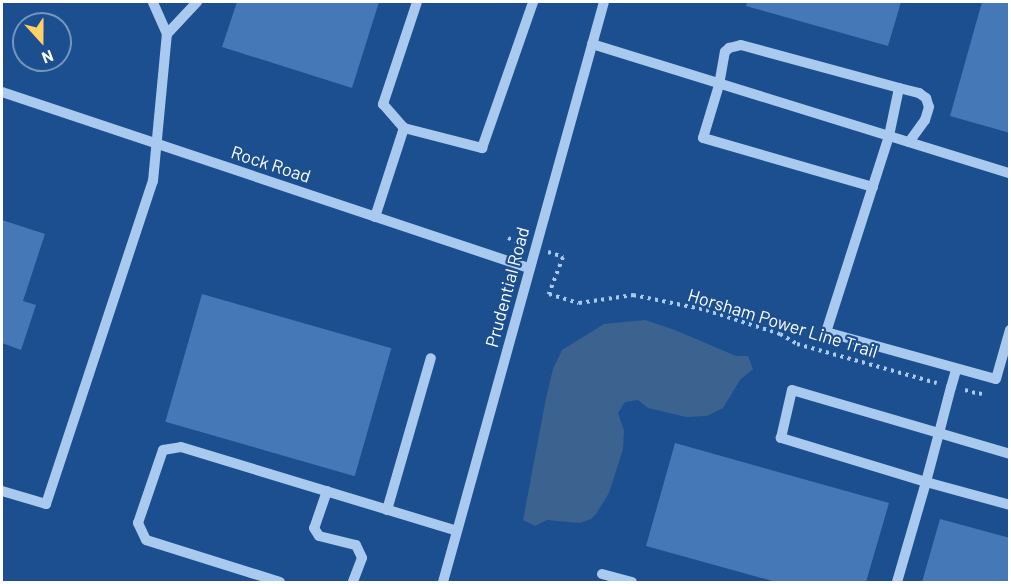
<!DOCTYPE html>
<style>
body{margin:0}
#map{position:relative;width:1011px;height:584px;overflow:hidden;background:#1b4f8f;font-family:Barlow,sans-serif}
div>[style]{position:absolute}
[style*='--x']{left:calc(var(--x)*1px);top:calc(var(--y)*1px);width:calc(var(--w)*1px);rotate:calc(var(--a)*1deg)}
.water>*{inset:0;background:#3c6290}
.building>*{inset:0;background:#4478b7;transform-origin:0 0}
.path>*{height:4px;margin-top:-2px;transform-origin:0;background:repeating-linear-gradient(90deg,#a9c9ee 0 3px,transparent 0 7.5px)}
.minor>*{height:10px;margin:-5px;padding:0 5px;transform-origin:5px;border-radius:5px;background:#a9c9ee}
span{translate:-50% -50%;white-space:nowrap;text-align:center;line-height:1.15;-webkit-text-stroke:4.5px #1b4f8f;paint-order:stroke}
.street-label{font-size:18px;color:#fff}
.frame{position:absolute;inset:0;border:3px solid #fff;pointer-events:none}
.north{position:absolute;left:12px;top:12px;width:60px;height:60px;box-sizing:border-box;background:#1b4f8f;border:2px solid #7695bc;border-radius:50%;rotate:159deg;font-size:16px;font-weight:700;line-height:24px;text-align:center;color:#fff}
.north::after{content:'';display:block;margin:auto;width:21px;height:27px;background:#ffd166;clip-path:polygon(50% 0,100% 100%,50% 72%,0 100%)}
</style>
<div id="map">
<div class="water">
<i style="clip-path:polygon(645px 320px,675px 330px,736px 356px,748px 356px,753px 369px,740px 380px,723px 408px,707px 416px,686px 417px,648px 408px,638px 400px,625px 402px,618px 413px,624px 430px,623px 449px,609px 493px,596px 514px,591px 519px,580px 523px,547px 520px,535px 526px,523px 520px,546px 398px,553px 369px,562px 350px,604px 324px)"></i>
</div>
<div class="building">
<i style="clip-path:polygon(237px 2px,379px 2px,352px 88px,222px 47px)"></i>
<i style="clip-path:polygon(747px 2px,901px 2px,888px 46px,746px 6px)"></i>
<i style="clip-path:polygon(982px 2px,1010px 2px,1010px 133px,950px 116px)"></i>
<i style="clip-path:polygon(2px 220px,45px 234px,23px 301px,36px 305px,21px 350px,2px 343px)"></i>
<i style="left:202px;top:294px;width:197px;height:133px;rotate:16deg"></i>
<i style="clip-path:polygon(675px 443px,889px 503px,866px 582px,776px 582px,646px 546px)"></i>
<i style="clip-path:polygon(940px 519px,1010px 538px,1010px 582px,922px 582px)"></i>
</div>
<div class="path">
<i style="--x:508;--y:238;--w:17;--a:21"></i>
<i style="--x:548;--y:252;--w:16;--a:18"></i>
<i style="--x:563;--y:257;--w:40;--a:111"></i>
<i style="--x:549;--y:294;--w:31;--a:17"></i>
<i style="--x:579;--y:303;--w:55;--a:-8.4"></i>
<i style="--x:633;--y:295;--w:75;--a:11.6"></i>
<i style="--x:706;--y:310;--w:78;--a:18"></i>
<i style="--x:780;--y:334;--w:20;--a:30"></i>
<i style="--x:797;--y:344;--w:145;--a:15.6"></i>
<i style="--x:965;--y:390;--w:15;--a:16"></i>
<i style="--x:979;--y:394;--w:7;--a:-16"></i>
</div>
<div class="minor">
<i style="--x:417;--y:2;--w:108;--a:108.4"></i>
<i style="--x:383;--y:104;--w:32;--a:49"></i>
<i style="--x:404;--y:128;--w:81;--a:14.4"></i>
<i style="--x:482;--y:148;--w:155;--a:-70.7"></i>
<i style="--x:167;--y:34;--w:44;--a:-46.8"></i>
<i style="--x:592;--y:44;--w:437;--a:17.2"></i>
<i style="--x:899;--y:88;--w:21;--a:14"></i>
<i style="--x:919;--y:93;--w:9;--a:36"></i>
<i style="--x:926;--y:98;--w:9;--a:72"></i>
<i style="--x:929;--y:107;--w:14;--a:107"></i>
<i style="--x:925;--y:120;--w:27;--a:126"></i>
<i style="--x:2;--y:92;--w:556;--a:18.47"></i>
<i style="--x:873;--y:187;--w:177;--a:-163.9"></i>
<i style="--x:703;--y:138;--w:55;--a:-73.2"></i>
<i style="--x:719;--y:85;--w:34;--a:-80"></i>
<i style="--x:725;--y:52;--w:6;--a:-45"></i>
<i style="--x:729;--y:48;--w:12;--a:-14"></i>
<i style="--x:741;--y:45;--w:164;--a:15.2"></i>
<i style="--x:899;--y:88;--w:49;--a:101.8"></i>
<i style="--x:889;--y:136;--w:206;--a:107.8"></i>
<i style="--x:826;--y:332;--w:176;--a:15.5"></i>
<i style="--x:996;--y:379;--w:51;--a:-74.1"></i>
<i style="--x:375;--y:217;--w:94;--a:-72"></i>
<i style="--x:956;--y:370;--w:18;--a:106"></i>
<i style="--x:951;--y:387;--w:48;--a:104.6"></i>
<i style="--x:939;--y:433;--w:51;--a:104.9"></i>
<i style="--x:926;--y:482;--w:152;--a:-163.1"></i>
<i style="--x:781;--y:438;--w:49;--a:-77.1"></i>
<i style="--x:792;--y:390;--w:153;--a:16.3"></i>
<i style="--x:939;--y:433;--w:74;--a:16.5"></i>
<i style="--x:2;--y:491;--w:46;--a:16.5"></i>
<i style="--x:46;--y:504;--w:340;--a:-71.7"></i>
<i style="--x:153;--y:181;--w:148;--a:-84.6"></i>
<i style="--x:167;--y:34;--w:35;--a:-114"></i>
<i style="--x:327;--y:491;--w:39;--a:109"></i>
<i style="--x:314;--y:528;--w:9;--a:58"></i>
<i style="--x:319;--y:536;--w:38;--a:14"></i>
<i style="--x:356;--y:545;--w:14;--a:65"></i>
<i style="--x:362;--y:558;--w:26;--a:111"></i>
<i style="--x:387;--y:510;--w:158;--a:-73.9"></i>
<i style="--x:602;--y:574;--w:31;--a:15"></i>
<i style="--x:280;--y:582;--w:140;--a:-162.6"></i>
<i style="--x:146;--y:540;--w:19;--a:-115"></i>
<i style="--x:138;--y:523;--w:77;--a:-71.1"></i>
<i style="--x:163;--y:450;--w:18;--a:-9"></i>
<i style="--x:181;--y:447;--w:288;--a:16.9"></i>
<i style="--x:443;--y:582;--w:602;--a:-74.49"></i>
<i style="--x:897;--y:582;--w:104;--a:-73.8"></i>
<i style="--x:926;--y:482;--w:87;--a:15.3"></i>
</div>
<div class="street-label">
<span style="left:271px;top:164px;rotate:18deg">Rock Road</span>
<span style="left:507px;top:287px;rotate:-75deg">Prudential Road</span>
<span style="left:783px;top:323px;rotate:17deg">Horsham Power Line Trail</span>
</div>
<div class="frame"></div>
<div class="north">N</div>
</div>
